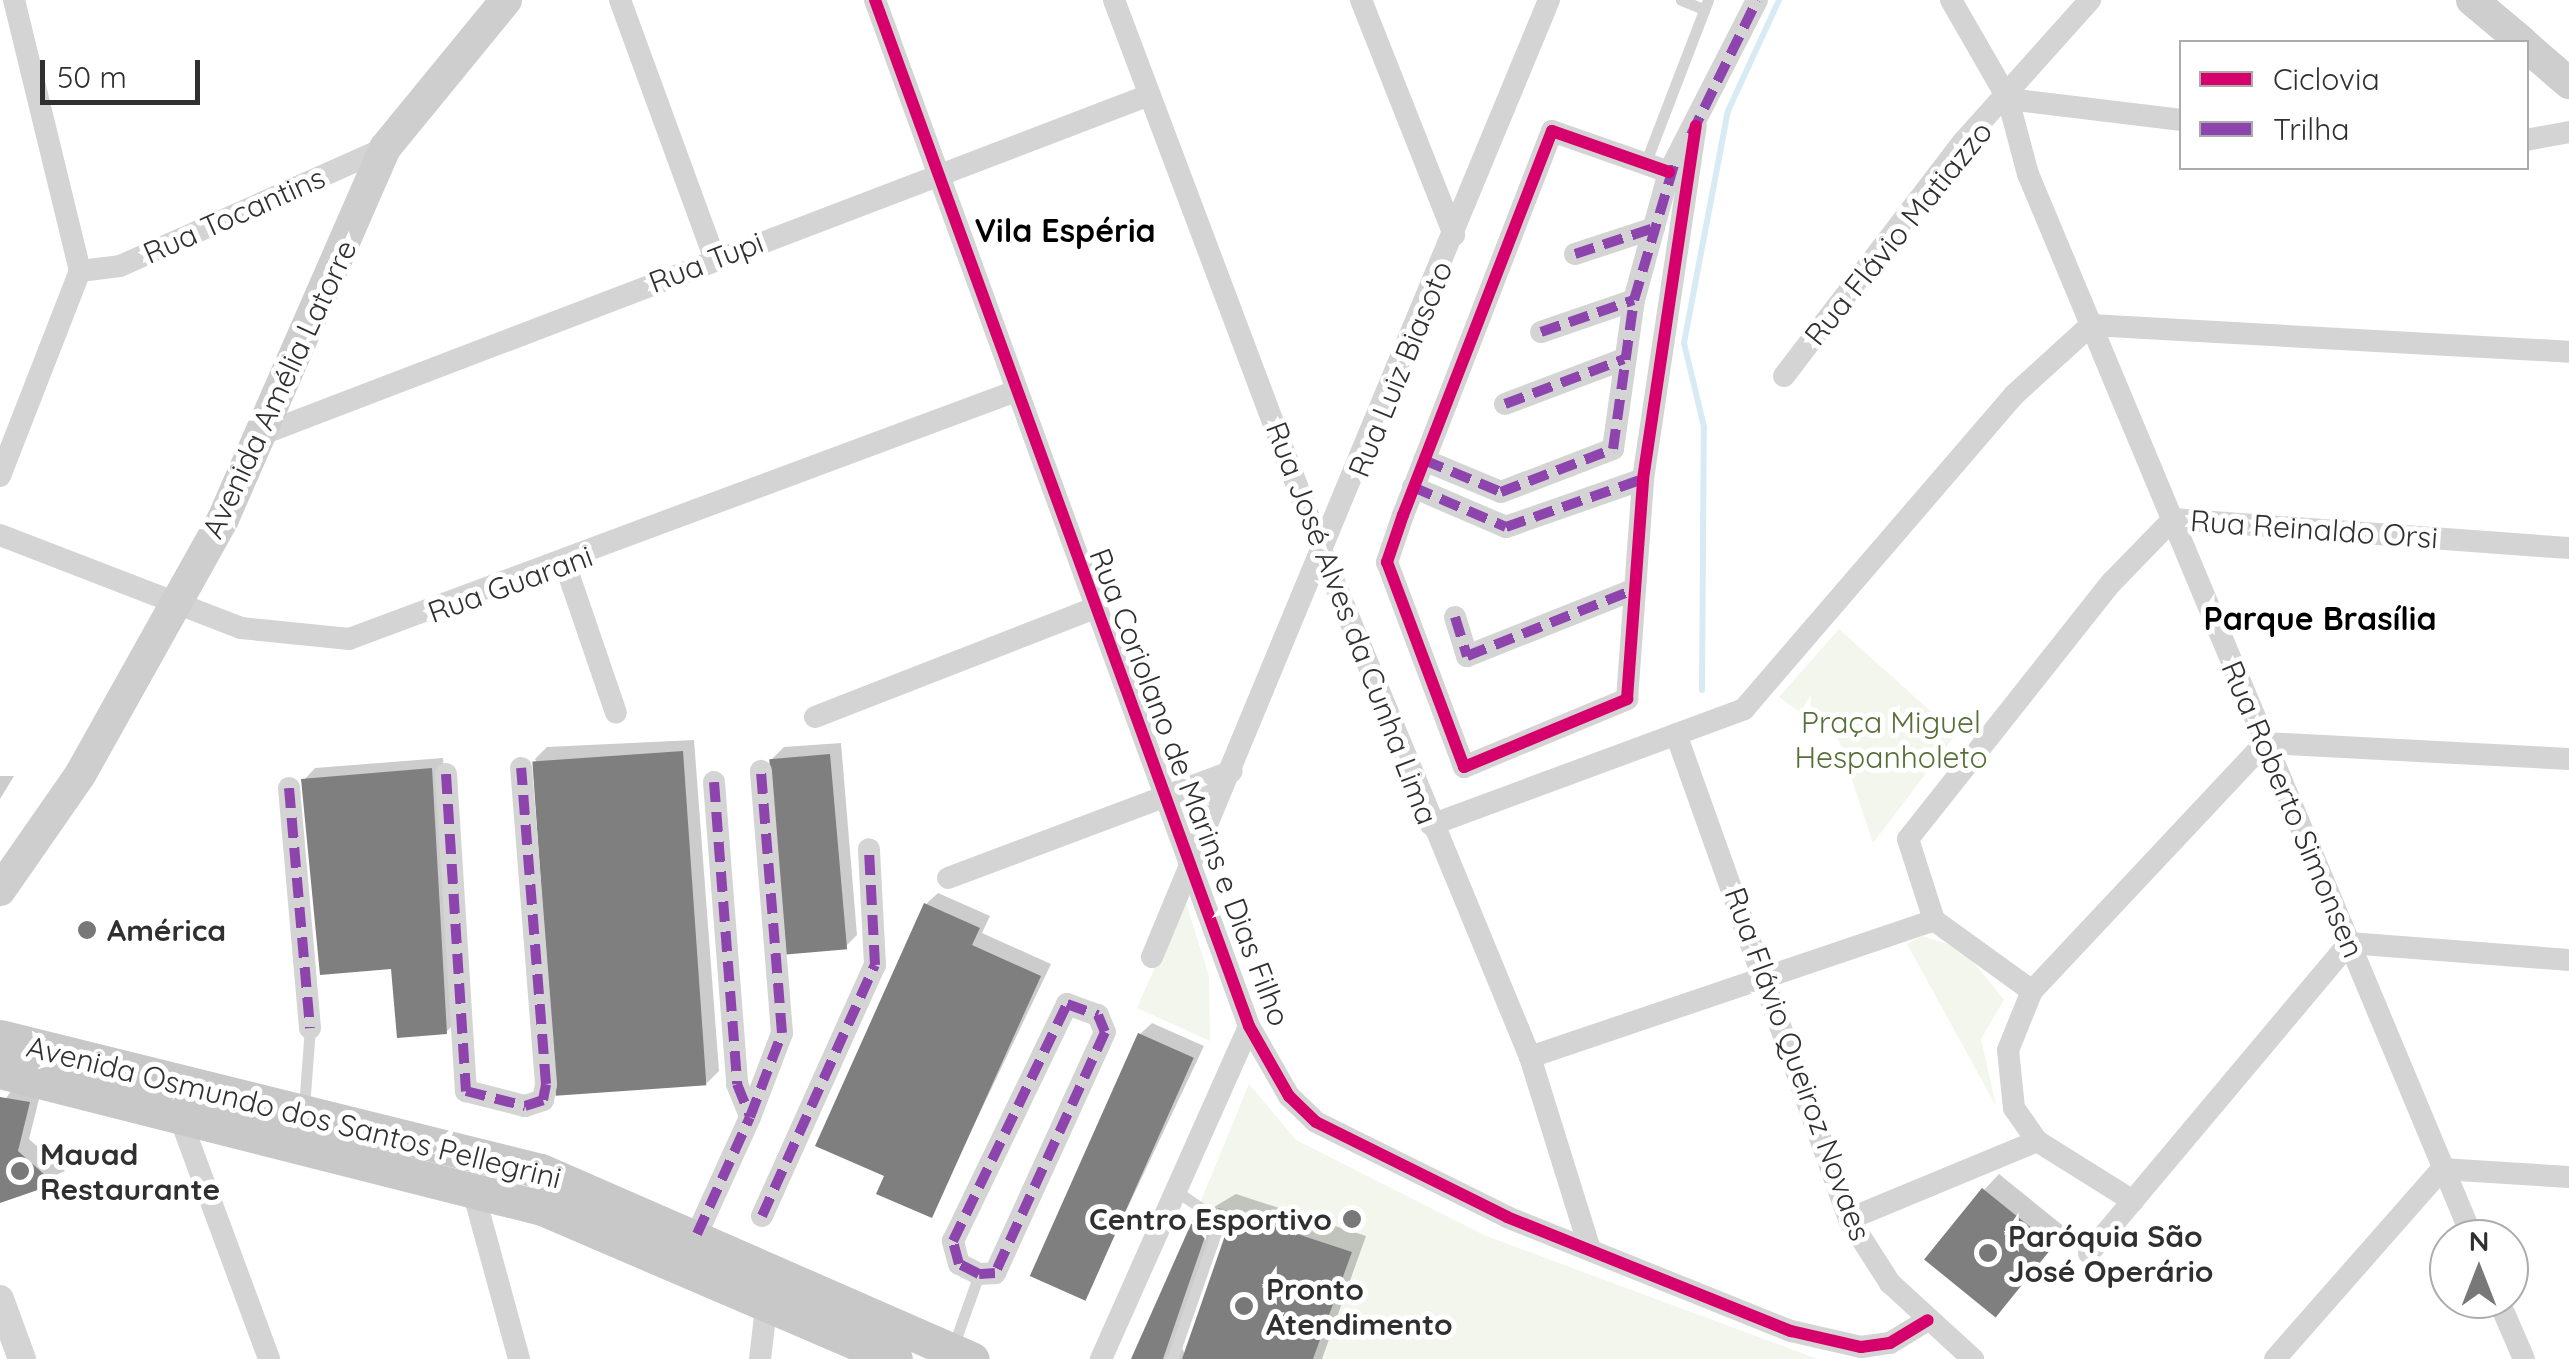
<!DOCTYPE html>
<meta charset="utf-8">
<style>
body{margin:0}
#map{position:relative;width:2569px;height:1359px;overflow:hidden;background:#fff;font-family:Quicksand,sans-serif}
div>[style]{position:absolute}
[style*='--x']{left:calc(var(--x)*1px);top:calc(var(--y)*1px);width:calc(var(--w)*1px);rotate:calc(var(--a)*1deg)}
.green>*{inset:0;background:#f2f6ec}
.shadow>*{inset:0;background:#0003}
.stream>*{height:6px;margin:-3px;padding:0 3px;transform-origin:3px;border-radius:3px;background:#d8ebf4}
.building>*{inset:0;background:#7f7f7f;transform-origin:0 0}
.service>*{height:11px;margin:-5.5px;padding:0 5.5px;transform-origin:5.5px;border-radius:5.5px;background:#d4d4d4}
.minor>*{height:22px;margin:-11px;padding:0 11px;transform-origin:11px;border-radius:11px;background:#d4d4d4}
.tertiary>*{height:28px;margin:-14px;padding:0 14px;transform-origin:14px;border-radius:14px;background:#d4d4d4}
.secondary>*{height:32px;margin:-16px;padding:0 16px;transform-origin:16px;border-radius:16px;background:#cecece}
.primary>*{height:35px;margin:-17.5px;padding:0 17.5px;transform-origin:17.5px;border-radius:17.5px;background:#c8c8c8}
.quiet>*{height:10px;margin-top:-5px;transform-origin:0;background:repeating-linear-gradient(90deg,#8e44ad 0 20px,transparent 0 30px)}
.cycleway>*{height:12px;margin:-6px;padding:0 6px;transform-origin:6px;border-radius:6px;background:#d6006c}
.dots>*{width:28px;height:28px;translate:-50% -50%;box-sizing:border-box;border:5px solid #fff;border-radius:50%}
span{translate:-50% -50%;white-space:nowrap;text-align:center;line-height:1.15;-webkit-text-stroke:10px #fff;paint-order:stroke}
.street-label{font-size:30px;color:#303030}
.park-label{font-size:30px;color:#576f39}
.poi-label{font-size:30px;color:#303030;font-weight:700}
.left{translate:0 -50%;text-align:left}
.right{translate:-100% -50%;text-align:right}
.neighbourhood-label{font-size:32px;color:#000;font-weight:700}
.legend{position:absolute;left:2179px;top:40px;width:350px;height:130px;box-sizing:border-box;background:#fff;border:2px solid #acacac;margin:0;padding:12px 18px;list-style:none;font-size:30px;color:#303030}
.legend li{display:flex;align-items:center;gap:20px;height:50px}
.legend b{width:50px;border:2px solid #acacac}
.north{position:absolute;left:2429px;top:1219px;width:100px;height:100px;box-sizing:border-box;background:#fff;border:2px solid #acacac;border-radius:50%;rotate:0deg;font-size:28px;font-weight:700;line-height:40px;text-align:center;color:#303030}
.north::after{content:'';display:block;margin:auto;width:35px;height:45px;background:#787878;clip-path:polygon(50% 0,100% 100%,50% 72%,0 100%)}
.scale{position:absolute;left:40px;top:60px;width:160px;height:45px;box-sizing:border-box;border:5px solid #303030;border-top:0;padding-left:12px;font-size:30px;line-height:35px;white-space:nowrap;color:#303030;-webkit-text-stroke:8px #fff;paint-order:stroke}
</style>
<div id="map">
<div class="green">
<i style="clip-path:polygon(1839px 629px,1956px 734px,1873px 843px,1839px 741px,1779px 697px)"></i>
<i style="clip-path:polygon(1185px 900px,1209px 976px,1210px 1041px,1137px 1008px)"></i>
<i style="clip-path:polygon(1922px 936px,1963px 949px,2004px 1000px,1981px 1039px,1996px 1106px,1907px 944px)"></i>
<i style="clip-path:polygon(1249px 1084px,1296px 1140px,1486px 1236px,1818px 1359px,1313px 1359px,1352px 1252px,1200px 1203px)"></i>
</div>
<div class="shadow">
<i style="clip-path:polygon(694px 740px,719px 1071px,707px 1083px,535px 759px,547px 747px)"></i>
<i style="clip-path:polygon(841px 743px,857px 935px,845px 947px,772px 759px,784px 747px)"></i>
<i style="clip-path:polygon(443px 758px,458px 1020px,446px 1032px,304px 780px,315px 768px)"></i>
<i style="clip-path:polygon(0 776px,14px 776px,0 799px)"></i>
<i style="clip-path:polygon(938px 893px,990px 916px,982px 933px,1051px 964px,931px 1215px,887px 1175px,926px 904px)"></i>
<i style="clip-path:polygon(1152px 1023px,1204px 1046px,1085px 1298px,1140px 1034px)"></i>
<i style="clip-path:polygon(14px 1086px,41px 1091px,29px 1139px,65px 1171px,0 1200px,0 1108px)"></i>
<i style="clip-path:polygon(1999px 1174px,2067px 1229px,2010px 1297px,1984px 1190px)"></i>
<i style="clip-path:polygon(evenodd,1236px 1194px,1366px 1236px,1322px 1359px,1133px 1359px,1197px 1217px,1236px 1194px,1223px 1210px,1232px 1224px,1186px 1356px,1178px 1340px,1223px 1210px)"></i>
</div>
<div class="stream">
<i style="--x:1702;--y:690;--w:263;--a:-89.6"></i>
<i style="--x:1704;--y:427;--w:86;--a:-103.4"></i>
<i style="--x:1684;--y:343;--w:236;--a:-79.3"></i>
<i style="--x:1728;--y:111;--w:122;--a:-65.3"></i>
</div>
<div class="building">
<i style="left:683px;top:751px;width:335px;height:151px;rotate:86deg"></i>
<i style="left:830px;top:754px;width:196px;height:61px;rotate:85deg"></i>
<i style="clip-path:polygon(432px 768px,447px 1034px,397px 1038px,391px 969px,320px 975px,301px 779px)"></i>
<i style="clip-path:polygon(924px 903px,980px 928px,972px 945px,1041px 976px,932px 1218px,876px 1194px,884px 1176px,815px 1146px)"></i>
<i style="left:1138px;top:1033px;width:61px;height:266px;rotate:24deg"></i>
<i style="clip-path:polygon(0 1097px,30px 1102px,18px 1151px,55px 1184px,0 1203px)"></i>
<i style="left:1982px;top:1188px;width:92px;height:92px;rotate:39deg"></i>
<i style="clip-path:polygon(1218px 1208px,1352px 1252px,1313px 1359px,1182px 1359px,1229px 1224px)"></i>
<i style="clip-path:polygon(1195px 1215px,1209px 1225px,1163px 1359px,1131px 1359px)"></i>
</div>
<div class="service">
<i style="--x:1681;--y:0;--w:24;--a:22"></i>
<i style="--x:1645;--y:164;--w:176;--a:-69"></i>
<i style="--x:304;--y:1107;--w:79;--a:-85.7"></i>
<i style="--x:954;--y:1344;--w:74;--a:-70.3"></i>
<i style="--x:1172;--y:1359;--w:146;--a:-70.8"></i>
<i style="--x:1220;--y:1221;--w:53;--a:-145.7"></i>
</div>
<div class="minor">
<i style="--x:14;--y:0;--w:279;--a:76.3"></i>
<i style="--x:620;--y:0;--w:276;--a:69.9"></i>
<i style="--x:875;--y:0;--w:1092;--a:69.97"></i>
<i style="--x:1249;--y:1026;--w:81;--a:60.3"></i>
<i style="--x:1289;--y:1096;--w:37;--a:44"></i>
<i style="--x:1316;--y:1122;--w:213;--a:26.4"></i>
<i style="--x:1507;--y:1217;--w:306;--a:21.9"></i>
<i style="--x:1791;--y:1331;--w:72;--a:12.9"></i>
<i style="--x:1861;--y:1347;--w:29;--a:-8"></i>
<i style="--x:1890;--y:1343;--w:44;--a:-31.2"></i>
<i style="--x:1114;--y:0;--w:593;--a:69.36"></i>
<i style="--x:1323;--y:555;--w:543;--a:67.59"></i>
<i style="--x:1530;--y:1057;--w:198;--a:72.7"></i>
<i style="--x:1361;--y:0;--w:253;--a:68.4"></i>
<i style="--x:1951;--y:0;--w:114;--a:60.1"></i>
<i style="--x:2008;--y:99;--w:78;--a:75.1"></i>
<i style="--x:2028;--y:174;--w:1154;--a:67.32"></i>
<i style="--x:2008;--y:99;--w:175;--a:6.9"></i>
<i style="--x:2526;--y:140;--w:44;--a:-10.5"></i>
<i style="--x:1669;--y:172;--w:124;--a:-160.7"></i>
<i style="--x:1552;--y:131;--w:412;--a:111.2"></i>
<i style="--x:1403;--y:515;--w:50;--a:108.8"></i>
<i style="--x:1387;--y:562;--w:219;--a:69.4"></i>
<i style="--x:1464;--y:767;--w:177;--a:-22.6"></i>
<i style="--x:1627;--y:699;--w:221;--a:-85.8"></i>
<i style="--x:1643;--y:479;--w:357;--a:-81.5"></i>
<i style="--x:1575;--y:254;--w:83;--a:-18.2"></i>
<i style="--x:80;--y:271;--w:40;--a:-7.1"></i>
<i style="--x:120;--y:266;--w:290;--a:-24"></i>
<i style="--x:1541;--y:332;--w:98;--a:-19"></i>
<i style="--x:1784;--y:376;--w:295;--a:-52.6"></i>
<i style="--x:1963;--y:142;--w:191;--a:-48.2"></i>
<i style="--x:1505;--y:404;--w:127;--a:-20.7"></i>
<i style="--x:265;--y:433;--w:946;--a:-20.92"></i>
<i style="--x:1613;--y:449;--w:150;--a:-82"></i>
<i style="--x:1634;--y:300;--w:133;--a:-74.7"></i>
<i style="--x:1669;--y:172;--w:193;--a:-62.9"></i>
<i style="--x:1424;--y:460;--w:83;--a:22.6"></i>
<i style="--x:1501;--y:492;--w:120;--a:-21"></i>
<i style="--x:0;--y:476;--w:220;--a:-68.7"></i>
<i style="--x:1413;--y:487;--w:101;--a:23.3"></i>
<i style="--x:1506;--y:527;--w:145;--a:-19.3"></i>
<i style="--x:0;--y:535;--w:258;--a:21.1"></i>
<i style="--x:241;--y:628;--w:109;--a:5.8"></i>
<i style="--x:349;--y:639;--w:708;--a:-20.4"></i>
<i style="--x:565;--y:564;--w:157;--a:71.1"></i>
<i style="--x:1455;--y:617;--w:41;--a:72.9"></i>
<i style="--x:1467;--y:656;--w:181;--a:-21.7"></i>
<i style="--x:815;--y:717;--w:303;--a:-21.3"></i>
<i style="--x:1676;--y:734;--w:515;--a:70.37"></i>
<i style="--x:1849;--y:1219;--w:76;--a:57.4"></i>
<i style="--x:1890;--y:1283;--w:113;--a:42.5"></i>
<i style="--x:446;--y:774;--w:318;--a:86.4"></i>
<i style="--x:466;--y:1091;--w:61;--a:14.3"></i>
<i style="--x:525;--y:1106;--w:19;--a:-18"></i>
<i style="--x:543;--y:1100;--w:16;--a:-79"></i>
<i style="--x:546;--y:1084;--w:317;--a:-94.5"></i>
<i style="--x:714;--y:782;--w:303;--a:85.6"></i>
<i style="--x:737;--y:1084;--w:35;--a:68"></i>
<i style="--x:750;--y:1117;--w:90;--a:-69.1"></i>
<i style="--x:782;--y:1033;--w:263;--a:-94.6"></i>
<i style="--x:289;--y:788;--w:241;--a:85"></i>
<i style="--x:1431;--y:825;--w:334;--a:-20.3"></i>
<i style="--x:1744;--y:709;--w:414;--a:-49.3"></i>
<i style="--x:2014;--y:395;--w:104;--a:-42.3"></i>
<i style="--x:2091;--y:325;--w:479;--a:3.2"></i>
<i style="--x:948;--y:878;--w:303;--a:-20.6"></i>
<i style="--x:1152;--y:957;--w:1036;--a:-67.47"></i>
<i style="--x:2032;--y:991;--w:121;--a:-144.1"></i>
<i style="--x:1934;--y:920;--w:85;--a:-107.8"></i>
<i style="--x:1908;--y:839;--w:328;--a:-51.6"></i>
<i style="--x:2112;--y:582;--w:88;--a:-45.9"></i>
<i style="--x:2173;--y:519;--w:397;--a:4.2"></i>
<i style="--x:1067;--y:1004;--w:33;--a:20"></i>
<i style="--x:1098;--y:1015;--w:18;--a:68"></i>
<i style="--x:1105;--y:1032;--w:265;--a:114.5"></i>
<i style="--x:995;--y:1273;--w:16;--a:176"></i>
<i style="--x:979;--y:1274;--w:22;--a:-153"></i>
<i style="--x:959;--y:1264;--w:24;--a:-105"></i>
<i style="--x:953;--y:1241;--w:263;--a:-64.3"></i>
<i style="--x:1530;--y:1057;--w:427;--a:-18.7"></i>
<i style="--x:180;--y:1118;--w:257;--a:69.7"></i>
<i style="--x:472;--y:1187;--w:178;--a:74.7"></i>
<i style="--x:2133;--y:1201;--w:113;--a:-148"></i>
<i style="--x:2037;--y:1141;--w:40;--a:-124.9"></i>
<i style="--x:2014;--y:1108;--w:58;--a:-95.9"></i>
<i style="--x:2008;--y:1050;--w:64;--a:-67.9"></i>
<i style="--x:2032;--y:991;--w:340;--a:-46.8"></i>
<i style="--x:2265;--y:743;--w:304;--a:3"></i>
<i style="--x:762;--y:1216;--w:275;--a:-65.8"></i>
<i style="--x:875;--y:965;--w:116;--a:-93"></i>
<i style="--x:1849;--y:1219;--w:204;--a:-22.5"></i>
<i style="--x:697;--y:1234;--w:128;--a:-65.6"></i>
<i style="--x:2089;--y:1253;--w:405;--a:-50"></i>
<i style="--x:2349;--y:943;--w:221;--a:4.4"></i>
<i style="--x:2498;--y:1299;--w:65;--a:66.6"></i>
<i style="--x:760;--y:1359;--w:59;--a:-83.2"></i>
<i style="--x:1101;--y:1359;--w:364;--a:-66"></i>
<i style="--x:2275;--y:1359;--w:253;--a:-48.7"></i>
<i style="--x:2442;--y:1169;--w:127;--a:3.6"></i>
</div>
<div class="tertiary">
<i style="--x:0;--y:1299;--w:64;--a:69.9"></i>
</div>
<div class="secondary">
<i style="--x:2472;--y:0;--w:65;--a:40"></i>
<i style="--x:2526;--y:46;--w:57;--a:40.7"></i>
<i style="--x:0;--y:890;--w:140;--a:-55.2"></i>
<i style="--x:80;--y:775;--w:293;--a:-60.8"></i>
<i style="--x:223;--y:519;--w:405;--a:-66.4"></i>
<i style="--x:385;--y:148;--w:191;--a:-50.7"></i>
</div>
<div class="primary">
<i style="--x:0;--y:1037;--w:557;--a:13.91"></i>
<i style="--x:541;--y:1171;--w:470;--a:23.6"></i>
<i style="--x:0;--y:1071;--w:559;--a:14.19"></i>
<i style="--x:542;--y:1208;--w:384;--a:23.2"></i>
</div>
<div class="quiet">
<i style="--x:1691;--y:135;--w:150;--a:-63.9"></i>
<i style="--x:1575;--y:254;--w:83;--a:-18.2"></i>
<i style="--x:1541;--y:332;--w:98;--a:-19"></i>
<i style="--x:1505;--y:404;--w:127;--a:-20.7"></i>
<i style="--x:1613;--y:449;--w:150;--a:-82"></i>
<i style="--x:1634;--y:300;--w:141;--a:-73.5"></i>
<i style="--x:1424;--y:460;--w:83;--a:22.6"></i>
<i style="--x:1501;--y:492;--w:120;--a:-21"></i>
<i style="--x:1413;--y:487;--w:101;--a:23.3"></i>
<i style="--x:1506;--y:527;--w:145;--a:-19.3"></i>
<i style="--x:1455;--y:617;--w:41;--a:72.9"></i>
<i style="--x:1467;--y:656;--w:181;--a:-21.7"></i>
<i style="--x:446;--y:774;--w:318;--a:86.4"></i>
<i style="--x:466;--y:1091;--w:61;--a:14.3"></i>
<i style="--x:525;--y:1106;--w:19;--a:-18"></i>
<i style="--x:543;--y:1100;--w:16;--a:-79"></i>
<i style="--x:546;--y:1084;--w:317;--a:-94.5"></i>
<i style="--x:714;--y:782;--w:303;--a:85.6"></i>
<i style="--x:737;--y:1084;--w:35;--a:68"></i>
<i style="--x:750;--y:1117;--w:90;--a:-69.1"></i>
<i style="--x:782;--y:1033;--w:263;--a:-94.6"></i>
<i style="--x:289;--y:788;--w:241;--a:85"></i>
<i style="--x:1067;--y:1004;--w:33;--a:20"></i>
<i style="--x:1098;--y:1015;--w:18;--a:68"></i>
<i style="--x:1105;--y:1032;--w:265;--a:114.5"></i>
<i style="--x:995;--y:1273;--w:16;--a:176"></i>
<i style="--x:979;--y:1274;--w:22;--a:-153"></i>
<i style="--x:959;--y:1264;--w:24;--a:-105"></i>
<i style="--x:953;--y:1241;--w:263;--a:-64.3"></i>
<i style="--x:762;--y:1216;--w:275;--a:-65.8"></i>
<i style="--x:875;--y:965;--w:116;--a:-93"></i>
<i style="--x:697;--y:1234;--w:128;--a:-65.6"></i>
</div>
<div class="cycleway">
<i style="--x:875;--y:0;--w:1092;--a:69.97"></i>
<i style="--x:1249;--y:1026;--w:81;--a:60.3"></i>
<i style="--x:1289;--y:1096;--w:37;--a:44"></i>
<i style="--x:1316;--y:1122;--w:213;--a:26.4"></i>
<i style="--x:1507;--y:1217;--w:306;--a:21.9"></i>
<i style="--x:1791;--y:1331;--w:72;--a:12.9"></i>
<i style="--x:1861;--y:1347;--w:29;--a:-8"></i>
<i style="--x:1890;--y:1343;--w:44;--a:-31.2"></i>
<i style="--x:1669;--y:172;--w:124;--a:-160.7"></i>
<i style="--x:1552;--y:131;--w:412;--a:111.2"></i>
<i style="--x:1403;--y:515;--w:50;--a:108.8"></i>
<i style="--x:1387;--y:562;--w:219;--a:69.4"></i>
<i style="--x:1464;--y:767;--w:177;--a:-22.6"></i>
<i style="--x:1627;--y:699;--w:221;--a:-85.8"></i>
<i style="--x:1643;--y:479;--w:357;--a:-81.5"></i>
</div>
<div class="dots">
<i style="left:87px;top:930px;background:#787878"></i>
<i style="left:20px;top:1171px;background:#787878"></i>
<i style="left:1352px;top:1219px;background:#787878"></i>
<i style="left:1988px;top:1253px;background:#787878"></i>
<i style="left:1244px;top:1306px;background:#787878"></i>
</div>
<div class="street-label">
<span style="left:234px;top:215px;rotate:-24deg">Rua Tocantins</span>
<span style="left:1898px;top:233px;rotate:-51deg">Rua Flávio Matiazzo</span>
<span style="left:706px;top:262px;rotate:-21deg">Rua Tupi</span>
<span style="left:1400px;top:369px;rotate:-68deg">Rua Luiz Biasoto</span>
<span style="left:279px;top:389px;rotate:-65deg">Avenida Amélia Latorre</span>
<span style="left:2314px;top:529px;rotate:4deg">Rua Reinaldo Orsi</span>
<span style="left:510px;top:584px;rotate:-20deg">Rua Guarani</span>
<span style="left:1352px;top:623px;rotate:69deg">Rua José Alves da Cunha Lima</span>
<span style="left:1190px;top:787px;rotate:69deg">Rua Coriolano de Marins e Dias Filho</span>
<span style="left:2293px;top:809px;rotate:67deg">Rua Roberto Simonsen</span>
<span style="left:1798px;top:1064px;rotate:70deg">Rua Flávio Queiroz Novaes</span>
<span style="left:294px;top:1112px;rotate:14deg">Avenida Osmundo dos Santos Pellegrini</span>
</div>
<div class="park-label">
<span style="left:1891px;top:739px">Praça Miguel<br>Hespanholeto</span>
</div>
<div class="poi-label">
<span class="left" style="left:107px;top:930px">América</span>
<span class="left" style="left:40px;top:1171px">Mauad<br>Restaurante</span>
<span class="right" style="left:1332px;top:1219px">Centro Esportivo</span>
<span class="left" style="left:2008px;top:1253px">Paróquia São<br>José Operário</span>
<span class="left" style="left:1266px;top:1306px">Pronto<br>Atendimento</span>
</div>
<div class="neighbourhood-label">
<span style="left:1065px;top:230px">Vila Espéria</span>
<span style="left:2320px;top:618px">Parque Brasília</span>
</div>
<ul class="legend">
<li><b style="height:12px;background:#d6006c"></b>Ciclovia</li>
<li><b style="height:12px;background:#8e44ad"></b>Trilha</li>
</ul>
<div class="north">N</div>
<div class="scale">50 m</div>
</div>
